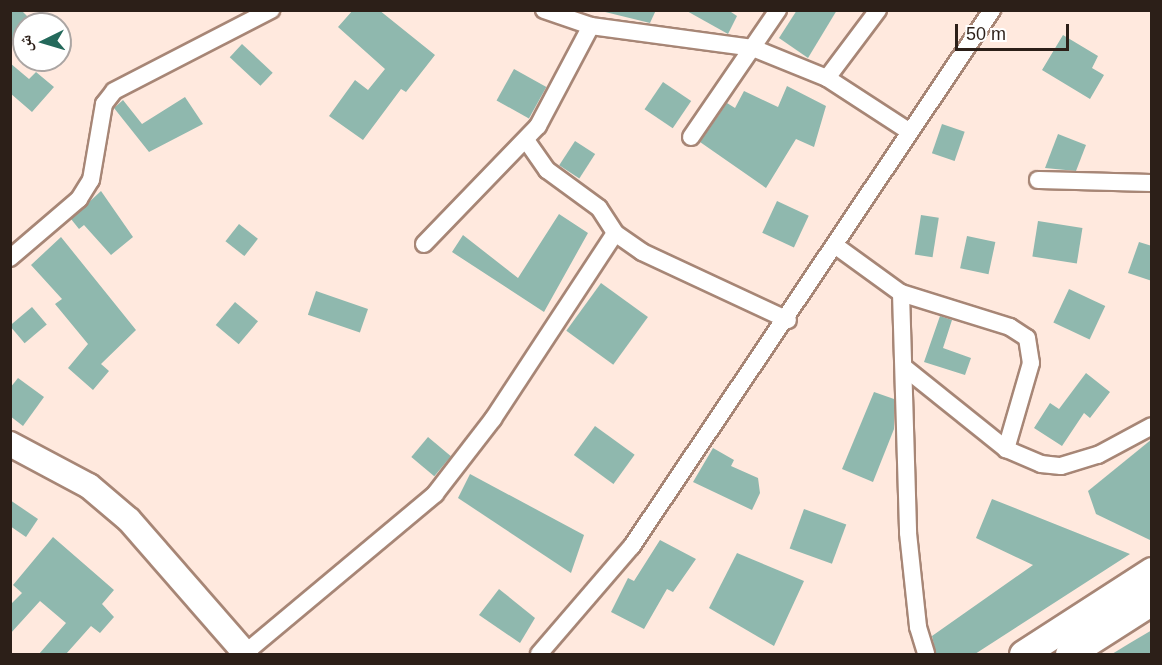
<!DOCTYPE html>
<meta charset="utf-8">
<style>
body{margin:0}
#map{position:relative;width:1162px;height:665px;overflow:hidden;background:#ffe9de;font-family:Helvetica,"Noto Naskh Arabic",sans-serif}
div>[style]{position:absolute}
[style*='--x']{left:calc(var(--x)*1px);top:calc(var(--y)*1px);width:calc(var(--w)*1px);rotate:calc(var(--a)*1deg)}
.building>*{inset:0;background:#8fb8ae;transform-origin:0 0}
.roads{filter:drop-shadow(2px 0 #a78676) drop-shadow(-2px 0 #a78676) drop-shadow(0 2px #a78676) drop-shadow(0 -2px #a78676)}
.street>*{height:16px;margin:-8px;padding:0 8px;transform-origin:8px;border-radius:8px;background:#fff}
.secondary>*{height:24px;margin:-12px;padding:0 12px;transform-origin:12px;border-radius:12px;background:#fff}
.primary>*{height:27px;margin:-13.5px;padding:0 13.5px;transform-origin:13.5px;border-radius:13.5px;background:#fff}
span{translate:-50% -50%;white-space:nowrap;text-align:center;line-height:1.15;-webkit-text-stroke:4.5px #fff;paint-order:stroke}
.frame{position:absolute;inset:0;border:12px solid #2c1f18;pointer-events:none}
.north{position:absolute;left:12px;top:12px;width:60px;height:60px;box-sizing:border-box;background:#fff;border:2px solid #aba5a3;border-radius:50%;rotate:265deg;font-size:16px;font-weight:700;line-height:24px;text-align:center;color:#2c1f18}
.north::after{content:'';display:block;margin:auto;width:21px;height:27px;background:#24695b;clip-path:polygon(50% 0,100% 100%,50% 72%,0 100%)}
.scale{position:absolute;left:955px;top:24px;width:114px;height:27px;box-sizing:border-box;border:3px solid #2c1f18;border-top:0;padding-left:8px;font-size:18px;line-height:21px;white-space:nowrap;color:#2c1f18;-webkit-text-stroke:4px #fff;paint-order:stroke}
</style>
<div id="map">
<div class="building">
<i style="clip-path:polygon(10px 10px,21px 10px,31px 20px,10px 44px)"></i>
<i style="clip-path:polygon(353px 10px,379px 10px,435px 55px,406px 92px,401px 89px,363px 140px,329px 116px,355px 80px,368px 90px,385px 69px,338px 27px)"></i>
<i style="clip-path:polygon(597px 10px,656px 10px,650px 23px)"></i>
<i style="clip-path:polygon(685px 10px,728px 10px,737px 16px,728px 34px)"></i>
<i style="clip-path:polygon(797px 10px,837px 10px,808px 58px,779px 38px)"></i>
<i style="clip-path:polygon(1063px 35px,1098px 56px,1092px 68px,1104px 75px,1090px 99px,1042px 70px)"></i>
<i style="left:242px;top:44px;width:42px;height:18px;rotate:43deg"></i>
<i style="clip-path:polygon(10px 63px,29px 79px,36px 72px,54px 87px,32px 112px,10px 93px)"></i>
<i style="left:514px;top:69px;width:37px;height:36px;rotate:29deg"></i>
<i style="left:663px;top:82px;width:34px;height:33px;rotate:34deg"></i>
<i style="clip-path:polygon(787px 86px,826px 106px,814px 147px,796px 139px,766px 188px,700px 142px,727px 103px,735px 108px,744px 91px,778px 107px)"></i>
<i style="clip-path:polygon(185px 97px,203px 124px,149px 152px,114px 108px,123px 100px,142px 124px)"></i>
<i style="left:942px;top:124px;width:24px;height:31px;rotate:19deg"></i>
<i style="clip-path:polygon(1058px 134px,1086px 145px,1076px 171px,1045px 168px)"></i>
<i style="left:575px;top:141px;width:24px;height:29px;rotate:33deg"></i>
<i style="clip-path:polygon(101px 191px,133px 237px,111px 255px,84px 225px,79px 229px,71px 219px)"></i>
<i style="left:777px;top:201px;width:35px;height:35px;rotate:25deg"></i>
<i style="clip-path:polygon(559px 214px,588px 233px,544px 312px,452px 252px,463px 235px,518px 278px)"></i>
<i style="left:921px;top:215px;width:18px;height:40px;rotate:9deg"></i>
<i style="left:1038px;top:221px;width:45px;height:36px;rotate:9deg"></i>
<i style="left:239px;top:224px;width:24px;height:22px;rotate:38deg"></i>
<i style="left:967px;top:236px;width:29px;height:33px;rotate:12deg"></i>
<i style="clip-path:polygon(61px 237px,136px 330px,101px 364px,109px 371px,93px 390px,68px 368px,88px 344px,55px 304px,62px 299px,31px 265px)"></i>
<i style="clip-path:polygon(1139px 242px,1152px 246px,1152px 281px,1128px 273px)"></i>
<i style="left:601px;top:283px;width:58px;height:59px;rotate:36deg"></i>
<i style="left:1069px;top:289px;width:40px;height:37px;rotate:25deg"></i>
<i style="left:316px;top:291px;width:55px;height:25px;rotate:19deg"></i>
<i style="left:235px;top:302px;width:30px;height:30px;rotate:40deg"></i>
<i style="left:32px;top:307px;width:23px;height:29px;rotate:50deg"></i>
<i style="clip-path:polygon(940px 316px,952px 320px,943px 348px,971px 358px,965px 375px,924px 362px)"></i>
<i style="clip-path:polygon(1086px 373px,1110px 392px,1090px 418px,1084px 413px,1062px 446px,1034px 428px,1050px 403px,1059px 409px)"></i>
<i style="clip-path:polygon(18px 378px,44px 397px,23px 426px,10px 416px,10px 388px)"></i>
<i style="clip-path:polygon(874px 392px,894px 399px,894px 429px,873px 482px,842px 469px)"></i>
<i style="left:595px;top:426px;width:49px;height:36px;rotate:36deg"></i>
<i style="left:428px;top:437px;width:30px;height:26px;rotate:40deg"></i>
<i style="clip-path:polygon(1152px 439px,1152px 541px,1096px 514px,1088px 491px)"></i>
<i style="clip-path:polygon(713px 448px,734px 460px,731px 466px,758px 478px,760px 493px,752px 510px,693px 482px)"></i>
<i style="clip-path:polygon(470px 474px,584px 535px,571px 573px,458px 498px)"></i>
<i style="clip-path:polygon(992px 499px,1130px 554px,975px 654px,936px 654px,932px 636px,1033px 565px,976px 538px)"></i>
<i style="clip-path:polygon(10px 500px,38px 519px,26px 537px,10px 526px)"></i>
<i style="left:804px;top:509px;width:45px;height:42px;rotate:20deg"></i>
<i style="clip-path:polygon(53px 537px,114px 590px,102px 604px,114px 617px,100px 633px,91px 626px,66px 654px,39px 654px,66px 623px,40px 601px,10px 634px,10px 605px,22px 593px,13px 585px)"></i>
<i style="clip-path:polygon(660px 540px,696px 559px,673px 592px,667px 589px,644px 629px,611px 612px,628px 578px,634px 581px)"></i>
<i style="clip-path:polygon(737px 553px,804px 581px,774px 646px,709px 608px)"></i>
<i style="clip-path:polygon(499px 589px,535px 618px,520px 643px,479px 615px)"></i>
<i style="clip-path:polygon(1152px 630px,1152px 654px,1112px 654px,1130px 643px)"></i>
</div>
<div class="roads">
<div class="street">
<i style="--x:544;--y:10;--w:50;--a:18.8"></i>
<i style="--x:591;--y:26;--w:163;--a:7.7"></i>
<i style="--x:753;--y:48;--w:80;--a:22.1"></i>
<i style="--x:827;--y:78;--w:99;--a:33"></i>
<i style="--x:827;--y:78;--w:85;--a:-53.1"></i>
<i style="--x:691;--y:137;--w:154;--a:-55.6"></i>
<i style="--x:526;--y:140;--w:37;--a:55"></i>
<i style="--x:547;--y:170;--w:64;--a:36.2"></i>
<i style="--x:599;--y:208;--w:30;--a:57"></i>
<i style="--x:615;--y:233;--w:33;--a:35"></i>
<i style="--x:642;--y:252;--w:161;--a:25"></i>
<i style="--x:1038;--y:180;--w:114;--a:1.5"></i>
<i style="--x:424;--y:244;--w:164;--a:-46"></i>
<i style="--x:538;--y:126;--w:113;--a:-62.1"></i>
<i style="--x:836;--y:246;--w:80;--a:35.9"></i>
<i style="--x:901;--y:293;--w:114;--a:17.3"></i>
<i style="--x:1010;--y:327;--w:20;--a:33"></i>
<i style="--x:1027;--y:338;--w:25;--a:81"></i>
<i style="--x:1031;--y:363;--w:90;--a:106.2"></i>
<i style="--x:1006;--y:449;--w:38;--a:23"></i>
<i style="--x:1041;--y:464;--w:20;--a:6"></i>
<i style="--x:1061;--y:466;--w:39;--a:-17"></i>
<i style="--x:1098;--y:455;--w:61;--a:-28.2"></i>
<i style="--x:10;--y:258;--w:91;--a:-40.5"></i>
<i style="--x:79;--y:199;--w:22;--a:-58"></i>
<i style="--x:91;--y:180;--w:77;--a:-80.3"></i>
<i style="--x:104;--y:104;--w:16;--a:-52"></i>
<i style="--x:114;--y:91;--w:177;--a:-27.3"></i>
<i style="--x:901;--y:293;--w:240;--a:88.3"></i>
<i style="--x:908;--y:533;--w:95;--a:83.9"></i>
<i style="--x:918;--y:627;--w:28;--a:73"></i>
<i style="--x:905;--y:368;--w:129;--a:38.7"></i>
<i style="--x:245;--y:653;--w:248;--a:-39.9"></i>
<i style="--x:435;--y:494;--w:95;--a:-52.3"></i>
<i style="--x:493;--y:419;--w:222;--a:-56.7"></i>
<i style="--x:539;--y:654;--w:143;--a:-49.3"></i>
<i style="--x:632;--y:546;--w:646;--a:-56.11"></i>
</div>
<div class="secondary">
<i style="--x:10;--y:444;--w:89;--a:28"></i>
<i style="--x:89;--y:486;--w:52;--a:40.4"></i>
<i style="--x:129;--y:520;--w:178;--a:48.9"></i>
</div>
<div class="primary">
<i style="--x:1023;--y:654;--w:153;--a:-32.8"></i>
<i style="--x:1069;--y:654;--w:98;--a:-32.6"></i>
</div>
</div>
<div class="frame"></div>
<div class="north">ش</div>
<div class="scale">50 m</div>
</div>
